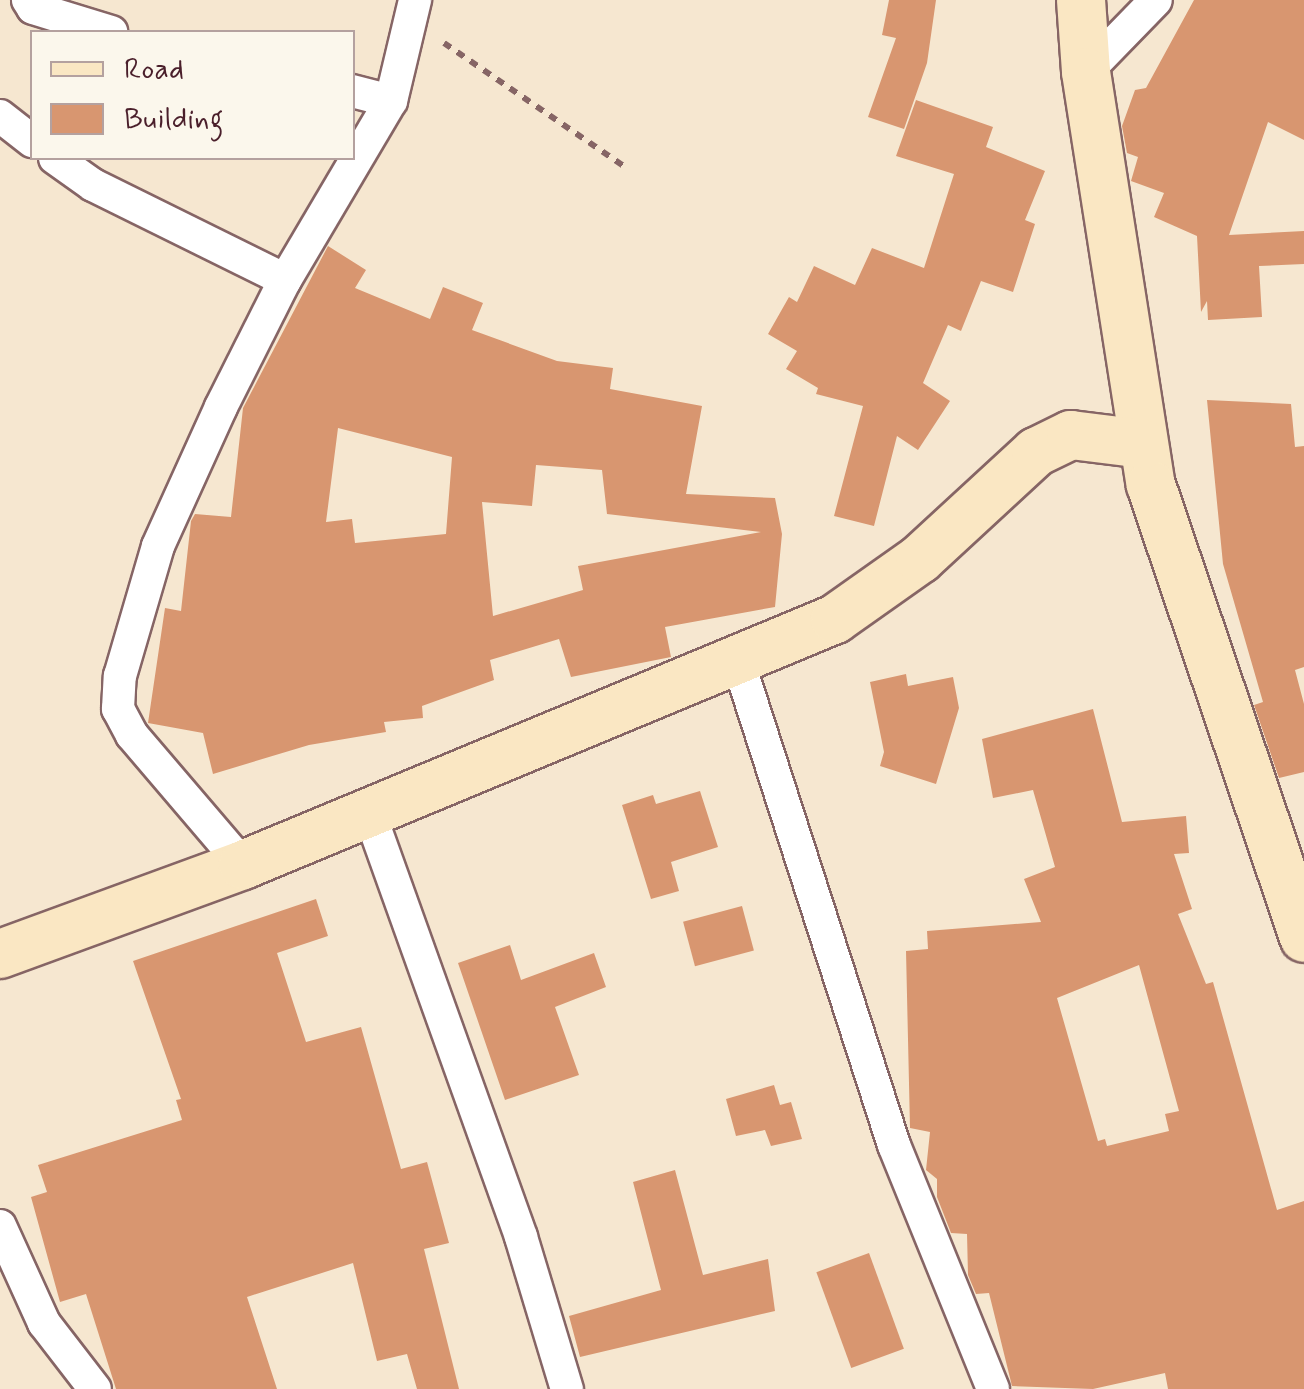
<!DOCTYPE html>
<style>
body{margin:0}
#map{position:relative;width:1304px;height:1389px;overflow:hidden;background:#f6e7d0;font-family:Mynerve,sans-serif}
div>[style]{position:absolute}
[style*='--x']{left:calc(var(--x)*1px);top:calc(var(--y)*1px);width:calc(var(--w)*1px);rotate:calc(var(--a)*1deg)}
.building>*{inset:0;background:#d89670;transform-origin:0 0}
.path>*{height:6px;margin-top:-3px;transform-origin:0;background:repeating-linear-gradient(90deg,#866565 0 8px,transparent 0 16px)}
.roads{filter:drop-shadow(2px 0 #866565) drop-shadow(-2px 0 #866565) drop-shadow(0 2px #866565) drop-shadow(0 -2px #866565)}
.street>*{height:32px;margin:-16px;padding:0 16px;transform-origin:16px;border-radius:16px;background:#fff}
.secondary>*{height:48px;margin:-24px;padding:0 24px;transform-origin:24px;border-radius:24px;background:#fae7c3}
span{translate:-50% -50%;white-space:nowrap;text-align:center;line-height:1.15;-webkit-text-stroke:9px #fbf7ec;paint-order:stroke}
.legend{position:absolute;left:30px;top:30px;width:325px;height:130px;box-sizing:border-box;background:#fbf7ec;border:2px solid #b4a19f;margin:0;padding:12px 18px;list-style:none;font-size:30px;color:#4a1f2b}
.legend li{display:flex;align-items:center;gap:20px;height:50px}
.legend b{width:50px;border:2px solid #b4a19f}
</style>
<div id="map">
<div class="building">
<i style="clip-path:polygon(889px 0,936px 0,927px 63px,904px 129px,868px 117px,896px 38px,882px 35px)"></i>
<i style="clip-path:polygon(1194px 0,1304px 0,1304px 140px,1268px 122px,1229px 235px,1304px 231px,1304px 264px,1259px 266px,1262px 317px,1208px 320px,1207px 301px,1201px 312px,1197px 236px,1154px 217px,1164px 193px,1131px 181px,1138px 157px,1127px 153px,1122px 126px,1135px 90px,1146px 88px)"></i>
<i style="clip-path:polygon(916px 100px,993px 127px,986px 147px,1045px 171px,1025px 220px,1035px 224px,1013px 292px,981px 281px,961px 331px,948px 325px,923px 383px,950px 401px,918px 450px,897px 436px,874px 526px,834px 516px,863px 406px,816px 394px,818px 388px,786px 369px,797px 351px,768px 334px,789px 297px,797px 302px,814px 266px,855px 285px,872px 248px,924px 268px,954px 174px,896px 156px)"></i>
<i style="clip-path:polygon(evenodd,328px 246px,366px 270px,355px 288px,430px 319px,443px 287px,483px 303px,472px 330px,557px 361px,613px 368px,610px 389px,702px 406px,686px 494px,775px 498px,782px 534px,775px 607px,665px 627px,671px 657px,571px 677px,559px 639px,490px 660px,494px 680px,422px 706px,423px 718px,384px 722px,386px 732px,309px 745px,213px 774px,203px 733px,148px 723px,165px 608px,181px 611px,191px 521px,195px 514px,231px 517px,243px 408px,328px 246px,338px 428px,452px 457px,446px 534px,355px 543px,352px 519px,326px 522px,338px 428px,328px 246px,536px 465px,602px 470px,607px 514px,761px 532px,578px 566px,583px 590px,493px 616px,482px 502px,532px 506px,536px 465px)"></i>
<i style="clip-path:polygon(1207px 400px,1291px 404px,1295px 447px,1304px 446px,1304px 667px,1295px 670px,1304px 704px,1304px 772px,1279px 778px,1254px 705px,1263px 702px,1223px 564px)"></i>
<i style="clip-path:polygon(906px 674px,908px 686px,953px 677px,959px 708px,936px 784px,880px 766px,884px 752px,870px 682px)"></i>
<i style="clip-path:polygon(evenodd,1093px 709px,1122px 822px,1186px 816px,1189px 853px,1174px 854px,1192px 909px,1178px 914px,1206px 984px,1213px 982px,1277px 1210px,1304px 1201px,1304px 1389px,1168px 1389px,1165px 1373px,1093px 1389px,1012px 1386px,989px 1293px,976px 1294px,968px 1275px,967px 1234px,951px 1233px,937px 1197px,937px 1179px,926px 1170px,930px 1132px,910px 1128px,906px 951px,928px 949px,927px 931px,1041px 922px,1024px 879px,1055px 867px,1033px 790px,993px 798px,982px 739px,1093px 709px,1139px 965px,1179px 1111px,1165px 1114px,1169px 1131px,1107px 1146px,1105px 1139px,1098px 1141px,1057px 998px,1139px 965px)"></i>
<i style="clip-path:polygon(700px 791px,718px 847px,671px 862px,679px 891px,651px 899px,622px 805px,653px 795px,656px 804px)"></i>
<i style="clip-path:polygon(316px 899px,328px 936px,277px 953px,306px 1042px,361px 1027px,401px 1169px,427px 1162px,449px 1243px,424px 1249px,459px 1389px,417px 1389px,407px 1354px,377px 1361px,353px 1263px,247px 1297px,277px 1389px,116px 1389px,86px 1294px,60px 1302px,31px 1197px,47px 1192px,38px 1165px,182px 1120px,176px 1100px,181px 1099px,133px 961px)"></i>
<i style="left:742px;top:906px;width:46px;height:61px;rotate:75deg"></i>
<i style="clip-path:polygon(510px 945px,521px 980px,594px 953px,606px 987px,555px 1007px,579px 1075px,505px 1100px,458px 963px)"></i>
<i style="clip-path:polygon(774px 1085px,780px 1105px,791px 1102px,802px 1139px,771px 1146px,765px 1130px,736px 1136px,726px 1099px)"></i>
<i style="clip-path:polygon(675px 1170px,703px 1275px,768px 1259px,775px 1311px,580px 1357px,569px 1316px,661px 1290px,633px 1182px)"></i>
<i style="left:869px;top:1253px;width:102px;height:56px;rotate:70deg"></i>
</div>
<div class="path">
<i style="--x:444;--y:43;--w:223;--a:34.4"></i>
</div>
<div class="roads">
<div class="street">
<i style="--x:28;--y:0;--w:9;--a:58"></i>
<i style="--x:33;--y:8;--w:82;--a:17.1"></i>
<i style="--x:1086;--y:72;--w:100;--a:-45.8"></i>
<i style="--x:352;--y:91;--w:40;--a:14.4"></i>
<i style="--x:0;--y:116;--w:41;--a:38"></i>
<i style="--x:55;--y:158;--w:47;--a:35.4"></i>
<i style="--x:93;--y:185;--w:214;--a:26.3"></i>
<i style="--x:738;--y:661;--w:509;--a:72.14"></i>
<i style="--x:894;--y:1145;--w:263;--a:67.9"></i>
<i style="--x:369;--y:812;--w:451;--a:70.3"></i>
<i style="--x:521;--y:1237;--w:159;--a:73.2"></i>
<i style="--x:243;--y:865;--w:171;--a:-130.5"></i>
<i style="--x:132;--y:735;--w:30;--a:-118"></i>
<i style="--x:118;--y:709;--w:33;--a:-87"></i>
<i style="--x:120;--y:676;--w:135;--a:-73.7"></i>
<i style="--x:158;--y:546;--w:153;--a:-65.6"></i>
<i style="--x:221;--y:407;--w:142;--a:-63.3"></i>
<i style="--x:285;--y:280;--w:208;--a:-59.4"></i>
<i style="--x:391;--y:101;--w:104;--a:-76.6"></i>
<i style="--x:0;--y:1226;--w:107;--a:65.6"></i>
<i style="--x:44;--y:1323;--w:83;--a:52.3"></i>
</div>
<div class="secondary">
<i style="--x:1081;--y:0;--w:72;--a:86"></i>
<i style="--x:1086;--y:72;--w:418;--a:81.1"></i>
<i style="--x:1151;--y:485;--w:478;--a:71.3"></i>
<i style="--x:0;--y:954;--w:259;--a:-20.1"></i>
<i style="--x:243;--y:865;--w:641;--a:-22.56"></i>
<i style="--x:835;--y:619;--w:104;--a:-35.2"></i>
<i style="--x:920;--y:559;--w:158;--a:-42.7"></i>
<i style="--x:1036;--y:452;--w:39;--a:-26"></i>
<i style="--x:1071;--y:435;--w:73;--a:7.1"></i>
</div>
</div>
<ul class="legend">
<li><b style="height:12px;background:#fae7c3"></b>Road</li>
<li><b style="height:28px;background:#d89670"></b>Building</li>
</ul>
</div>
